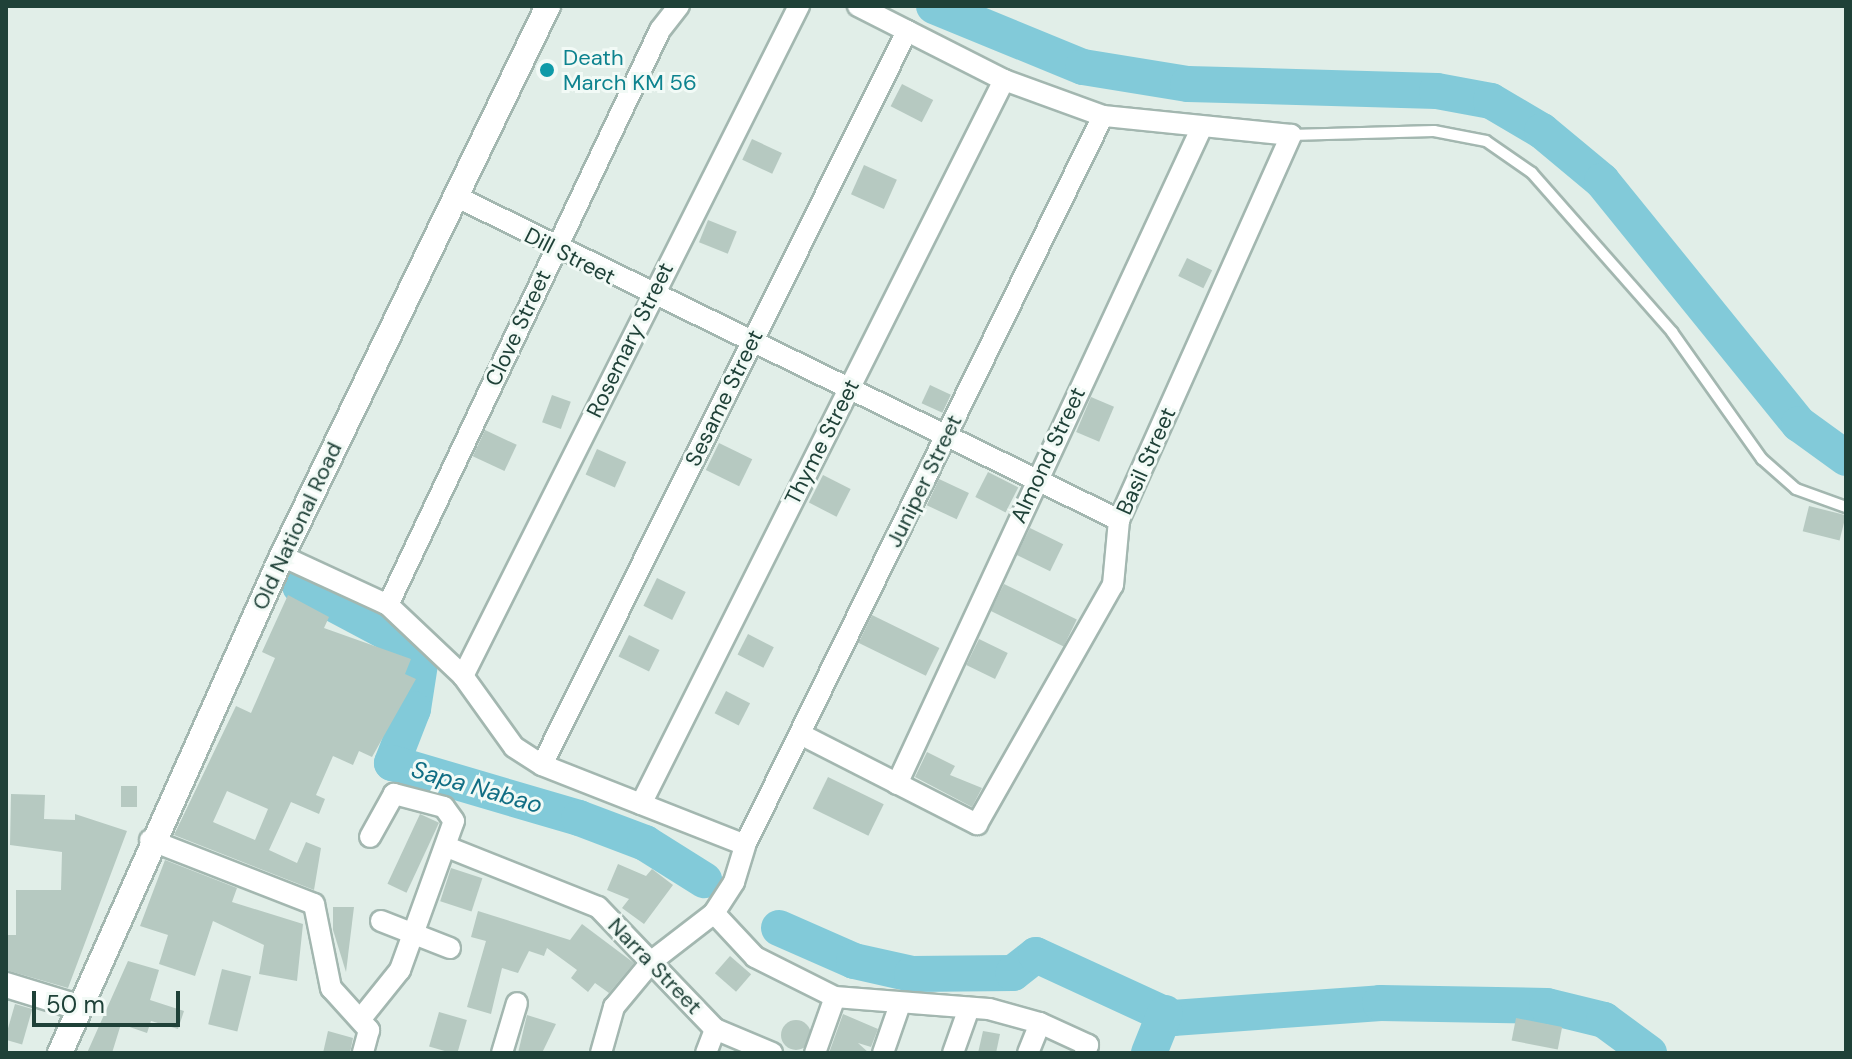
<!DOCTYPE html>
<style>
body{margin:0}
#map{position:relative;width:1852px;height:1059px;overflow:hidden;background:#e1eee8;font-family:"DM Sans",sans-serif}
div>[style]{position:absolute}
[style*='--x']{left:calc(var(--x)*1px);top:calc(var(--y)*1px);width:calc(var(--w)*1px);rotate:calc(var(--a)*1deg)}
.river>*{height:36px;margin:-18px;padding:0 18px;transform-origin:18px;border-radius:18px;background:#82cad9}
.building>*{inset:0;background:#b6c9c1;transform-origin:0 0}
.round{border-radius:50%}
.roads{filter:drop-shadow(2px 0 #a3b7b0) drop-shadow(-2px 0 #a3b7b0) drop-shadow(0 2px #a3b7b0) drop-shadow(0 -2px #a3b7b0)}
.service>*{height:10px;margin:-5px;padding:0 5px;transform-origin:5px;border-radius:5px;background:#fff}
.minor>*{height:20px;margin:-10px;padding:0 10px;transform-origin:10px;border-radius:10px;background:#fff}
.tertiary>*{height:24px;margin:-12px;padding:0 12px;transform-origin:12px;border-radius:12px;background:#fff}
.secondary>*{height:24px;margin:-12px;padding:0 12px;transform-origin:12px;border-radius:12px;background:#fff}
.dots>*{width:22px;height:22px;translate:-50% -50%;box-sizing:border-box;border:4px solid #f2faf6;border-radius:50%}
span{translate:-50% -50%;white-space:nowrap;text-align:center;line-height:1.15;-webkit-text-stroke:6px #f2faf6;paint-order:stroke}
.culture-label{font-size:22px;color:#0d838f}
.left{translate:0 -50%;text-align:left}
.street-label{font-size:22px;color:#1f4138}
.water-label{font-size:24px;color:#116e84;font-style:italic}
.frame{position:absolute;inset:0;border:8px solid #1f4138;pointer-events:none}
.scale{position:absolute;left:32px;top:991px;width:148px;height:36px;box-sizing:border-box;border:4px solid #1f4138;border-top:0;padding-left:10px;font-size:24px;line-height:28px;white-space:nowrap;color:#1f4138;-webkit-text-stroke:6px #f2faf6;paint-order:stroke}
</style>
<div id="map">
<div class="river">
<i style="--x:934;--y:6;--w:161;--a:22.3"></i>
<i style="--x:1083;--y:67;--w:106;--a:9.2"></i>
<i style="--x:1188;--y:84;--w:249;--a:1.6"></i>
<i style="--x:1437;--y:91;--w:55;--a:10.5"></i>
<i style="--x:1491;--y:101;--w:59;--a:30.5"></i>
<i style="--x:1542;--y:131;--w:78;--a:39.8"></i>
<i style="--x:1602;--y:181;--w:313;--a:51"></i>
<i style="--x:1799;--y:424;--w:58;--a:35.9"></i>
<i style="--x:300;--y:586;--w:138;--a:28"></i>
<i style="--x:422;--y:651;--w:59;--a:98.8"></i>
<i style="--x:413;--y:709;--w:58;--a:111.3"></i>
<i style="--x:392;--y:763;--w:195;--a:16.4"></i>
<i style="--x:579;--y:818;--w:71;--a:20.7"></i>
<i style="--x:645;--y:843;--w:70;--a:32.1"></i>
<i style="--x:779;--y:928;--w:82;--a:23.7"></i>
<i style="--x:854;--y:961;--w:59;--a:12.6"></i>
<i style="--x:912;--y:974;--w:101;--a:-0.6"></i>
<i style="--x:1013;--y:973;--w:29;--a:-38"></i>
<i style="--x:1036;--y:955;--w:151;--a:24.7"></i>
<i style="--x:1173;--y:1018;--w:208;--a:-4.1"></i>
<i style="--x:1380;--y:1003;--w:167;--a:1"></i>
<i style="--x:1547;--y:1006;--w:59;--a:13.8"></i>
<i style="--x:1604;--y:1020;--w:56;--a:36.3"></i>
<i style="--x:1149;--y:1053;--w:43;--a:-68.2"></i>
</div>
<div class="building">
<i style="left:902px;top:84px;width:35px;height:25px;rotate:27deg"></i>
<i style="left:752px;top:139px;width:33px;height:23px;rotate:25deg"></i>
<i style="left:864px;top:165px;width:36px;height:32px;rotate:24deg"></i>
<i style="left:708px;top:220px;width:31px;height:24px;rotate:22deg"></i>
<i style="left:1187px;top:258px;width:28px;height:20px;rotate:26deg"></i>
<i style="left:930px;top:385px;width:23px;height:20px;rotate:25deg"></i>
<i style="left:552px;top:395px;width:20px;height:29px;rotate:20deg"></i>
<i style="left:1091px;top:397px;width:25px;height:38px;rotate:23deg"></i>
<i style="left:485px;top:430px;width:35px;height:29px;rotate:25deg"></i>
<i style="left:719px;top:443px;width:37px;height:30px;rotate:26deg"></i>
<i style="left:597px;top:449px;width:32px;height:28px;rotate:24deg"></i>
<i style="left:988px;top:472px;width:34px;height:28px;rotate:27deg"></i>
<i style="left:823px;top:475px;width:31px;height:31px;rotate:27deg"></i>
<i style="left:939px;top:479px;width:33px;height:29px;rotate:25deg"></i>
<i style="left:1809px;top:506px;width:38px;height:26px;rotate:14deg"></i>
<i style="left:1030px;top:528px;width:37px;height:30px;rotate:26deg"></i>
<i style="left:657px;top:578px;width:32px;height:31px;rotate:26deg"></i>
<i style="left:1004px;top:584px;width:81px;height:30px;rotate:26deg"></i>
<i style="clip-path:polygon(evenodd,288px 595px,329px 617px,324px 628px,411px 659px,405px 674px,416px 679px,372px 757px,359px 751px,353px 765px,333px 756px,316px 795px,325px 799px,319px 814px,291px 802px,269px 850px,297px 863px,306px 842px,321px 848px,314px 890px,174px 835px,236px 706px,251px 713px,275px 658px,262px 652px,288px 595px,227px 791px,268px 809px,255px 840px,213px 822px,227px 791px)"></i>
<i style="left:872px;top:615px;width:75px;height:31px;rotate:26deg"></i>
<i style="left:748px;top:634px;width:29px;height:23px;rotate:27deg"></i>
<i style="left:629px;top:635px;width:34px;height:24px;rotate:26deg"></i>
<i style="left:979px;top:639px;width:32px;height:29px;rotate:26deg"></i>
<i style="left:726px;top:691px;width:27px;height:25px;rotate:27deg"></i>
<i style="clip-path:polygon(927px 752px,955px 766px,950px 775px,982px 788px,972px 807px,915px 777px)"></i>
<i style="left:828px;top:777px;width:62px;height:35px;rotate:26deg"></i>
<i style="left:121px;top:786px;width:16px;height:21px"></i>
<i style="clip-path:polygon(11px 794px,45px 795px,44px 819px,75px 820px,75px 814px,127px 831px,68px 988px,6px 970px,6px 935px,16px 935px,16px 890px,61px 890px,62px 852px,10px 845px)"></i>
<i style="left:420px;top:814px;width:21px;height:77px;rotate:25deg"></i>
<i style="clip-path:polygon(165px 860px,237px 888px,232px 902px,303px 924px,297px 981px,259px 974px,264px 945px,213px 921px,195px 976px,159px 964px,168px 935px,140px 926px)"></i>
<i style="clip-path:polygon(618px 864px,646px 876px,652px 869px,673px 885px,644px 924px,622px 908px,629px 899px,607px 890px)"></i>
<i style="left:451px;top:868px;width:33px;height:35px;rotate:18deg"></i>
<i style="clip-path:polygon(333px 907px,354px 907px,346px 972px,333px 930px)"></i>
<i style="clip-path:polygon(478px 911px,570px 940px,582px 924px,634px 963px,609px 993px,595px 983px,588px 992px,571px 978px,577px 970px,547px 948px,544px 956px,529px 951px,518px 973px,502px 968px,491px 1014px,467px 1007px,486px 941px,471px 937px)"></i>
<i style="left:730px;top:956px;width:28px;height:23px;rotate:41deg"></i>
<i style="clip-path:polygon(128px 961px,159px 970px,150px 1000px,184px 1011px,178px 1029px,151px 1021px,147px 1033px,121px 1024px,112px 1053px,87px 1053px)"></i>
<i style="left:222px;top:969px;width:30px;height:57px;rotate:14deg"></i>
<i style="left:15px;top:1004px;width:18px;height:37px;rotate:16deg"></i>
<i style="left:439px;top:1012px;width:29px;height:36px;rotate:16deg"></i>
<i style="clip-path:polygon(843px 1014px,878px 1029px,871px 1047px,858px 1043px,869px 1053px,829px 1053px)"></i>
<i style="clip-path:polygon(527px 1015px,556px 1024px,542px 1053px,518px 1053px)"></i>
<i style="left:1516px;top:1018px;width:47px;height:23px;rotate:11deg"></i>
<i class="round" style="left:781px;top:1020px;width:30px;height:30px"></i>
<i style="clip-path:polygon(328px 1031px,353px 1038px,350px 1053px,323px 1053px)"></i>
<i style="clip-path:polygon(983px 1031px,1000px 1034px,996px 1053px,978px 1053px)"></i>
</div>
<div class="roads">
<div class="service">
<i style="--x:1291;--y:135;--w:143;--a:-1.6"></i>
<i style="--x:1434;--y:131;--w:53;--a:10.9"></i>
<i style="--x:1486;--y:141;--w:56;--a:34.8"></i>
<i style="--x:1532;--y:173;--w:212;--a:48.6"></i>
<i style="--x:1672;--y:332;--w:156;--a:54.7"></i>
<i style="--x:1762;--y:459;--w:45;--a:41.4"></i>
<i style="--x:1796;--y:489;--w:53;--a:19.8"></i>
</div>
<div class="minor">
<i style="--x:455;--y:196;--w:739;--a:26.01"></i>
<i style="--x:282;--y:556;--w:117;--a:24.8"></i>
<i style="--x:388;--y:605;--w:103;--a:43.4"></i>
<i style="--x:463;--y:676;--w:87;--a:54.3"></i>
<i style="--x:514;--y:747;--w:33;--a:33"></i>
<i style="--x:542;--y:765;--w:218;--a:21.5"></i>
<i style="--x:388;--y:605;--w:636;--a:-64.68"></i>
<i style="--x:660;--y:30;--w:31;--a:-52"></i>
<i style="--x:463;--y:676;--w:750;--a:-63.37"></i>
<i style="--x:800;--y:734;--w:199;--a:27"></i>
<i style="--x:977;--y:824;--w:275;--a:-60.4"></i>
<i style="--x:1113;--y:585;--w:65;--a:-84.7"></i>
<i style="--x:1119;--y:520;--w:422;--a:-65.9"></i>
<i style="--x:1291;--y:135;--w:189;--a:-174.2"></i>
<i style="--x:1103;--y:116;--w:105;--a:-160"></i>
<i style="--x:1004;--y:80;--w:164;--a:-153.1"></i>
<i style="--x:542;--y:765;--w:820;--a:-63.56"></i>
<i style="--x:897;--y:784;--w:724;--a:-65.1"></i>
<i style="--x:641;--y:804;--w:810;--a:-63.37"></i>
<i style="--x:150;--y:840;--w:176;--a:21.3"></i>
<i style="--x:314;--y:904;--w:86;--a:78.6"></i>
<i style="--x:331;--y:988;--w:57;--a:47.9"></i>
<i style="--x:369;--y:1030;--w:24;--a:105"></i>
<i style="--x:447;--y:847;--w:162;--a:21.7"></i>
<i style="--x:598;--y:907;--w:169;--a:46.2"></i>
<i style="--x:715;--y:1029;--w:62;--a:22.8"></i>
<i style="--x:714;--y:913;--w:60;--a:47"></i>
<i style="--x:755;--y:957;--w:89;--a:26.6"></i>
<i style="--x:835;--y:997;--w:154;--a:4.5"></i>
<i style="--x:989;--y:1009;--w:53;--a:15.4"></i>
<i style="--x:1040;--y:1023;--w:53;--a:24.6"></i>
<i style="--x:1088;--y:1045;--w:9;--a:111"></i>
<i style="--x:381;--y:921;--w:74;--a:21.4"></i>
<i style="--x:363;--y:1016;--w:59;--a:-51.2"></i>
<i style="--x:400;--y:970;--w:158;--a:-70.1"></i>
<i style="--x:454;--y:821;--w:17;--a:-126"></i>
<i style="--x:444;--y:807;--w:52;--a:-165.4"></i>
<i style="--x:394;--y:794;--w:49;--a:119.2"></i>
<i style="--x:502;--y:1053;--w:52;--a:-73.3"></i>
<i style="--x:601;--y:1053;--w:48;--a:-74.2"></i>
<i style="--x:614;--y:1007;--w:60;--a:-50.4"></i>
<i style="--x:652;--y:961;--w:78;--a:-37.7"></i>
<i style="--x:714;--y:913;--w:37;--a:-57"></i>
<i style="--x:734;--y:882;--w:39;--a:-73"></i>
<i style="--x:745;--y:845;--w:812;--a:-63.85"></i>
<i style="--x:706;--y:1053;--w:26;--a:-69"></i>
<i style="--x:815;--y:1053;--w:59;--a:-70.3"></i>
<i style="--x:883;--y:1053;--w:49;--a:-70.8"></i>
<i style="--x:953;--y:1053;--w:48;--a:-70.4"></i>
<i style="--x:1028;--y:1053;--w:32;--a:-68"></i>
</div>
<div class="tertiary">
<i style="--x:6;--y:985;--w:75;--a:17"></i>
</div>
<div class="secondary">
<i style="--x:60;--y:1053;--w:544;--a:-65.93"></i>
<i style="--x:282;--y:556;--w:611;--a:-64.19"></i>
</div>
</div>
<div class="dots">
<i style="left:547px;top:70px;background:#0f9aa8"></i>
</div>
<div class="culture-label">
<span class="left" style="left:563px;top:70px">Death<br>March KM 56</span>
</div>
<div class="street-label">
<span style="left:570px;top:256px;rotate:27deg">Dill Street</span>
<span style="left:518px;top:328px;rotate:-65deg">Clove Street</span>
<span style="left:630px;top:340px;rotate:-64deg">Rosemary Street</span>
<span style="left:724px;top:398px;rotate:-64deg">Sesame Street</span>
<span style="left:822px;top:442px;rotate:-63deg">Thyme Street</span>
<span style="left:1048px;top:455px;rotate:-65deg">Almond Street</span>
<span style="left:1146px;top:461px;rotate:-66deg">Basil Street</span>
<span style="left:924px;top:481px;rotate:-64deg">Juniper Street</span>
<span style="left:297px;top:526px;rotate:-65deg">Old National Road</span>
<span style="left:655px;top:966px;rotate:46deg">Narra Street</span>
</div>
<div class="water-label">
<span style="left:477px;top:787px;rotate:16deg">Sapa Nabao</span>
</div>
<div class="frame"></div>
<div class="scale">50 m</div>
</div>
